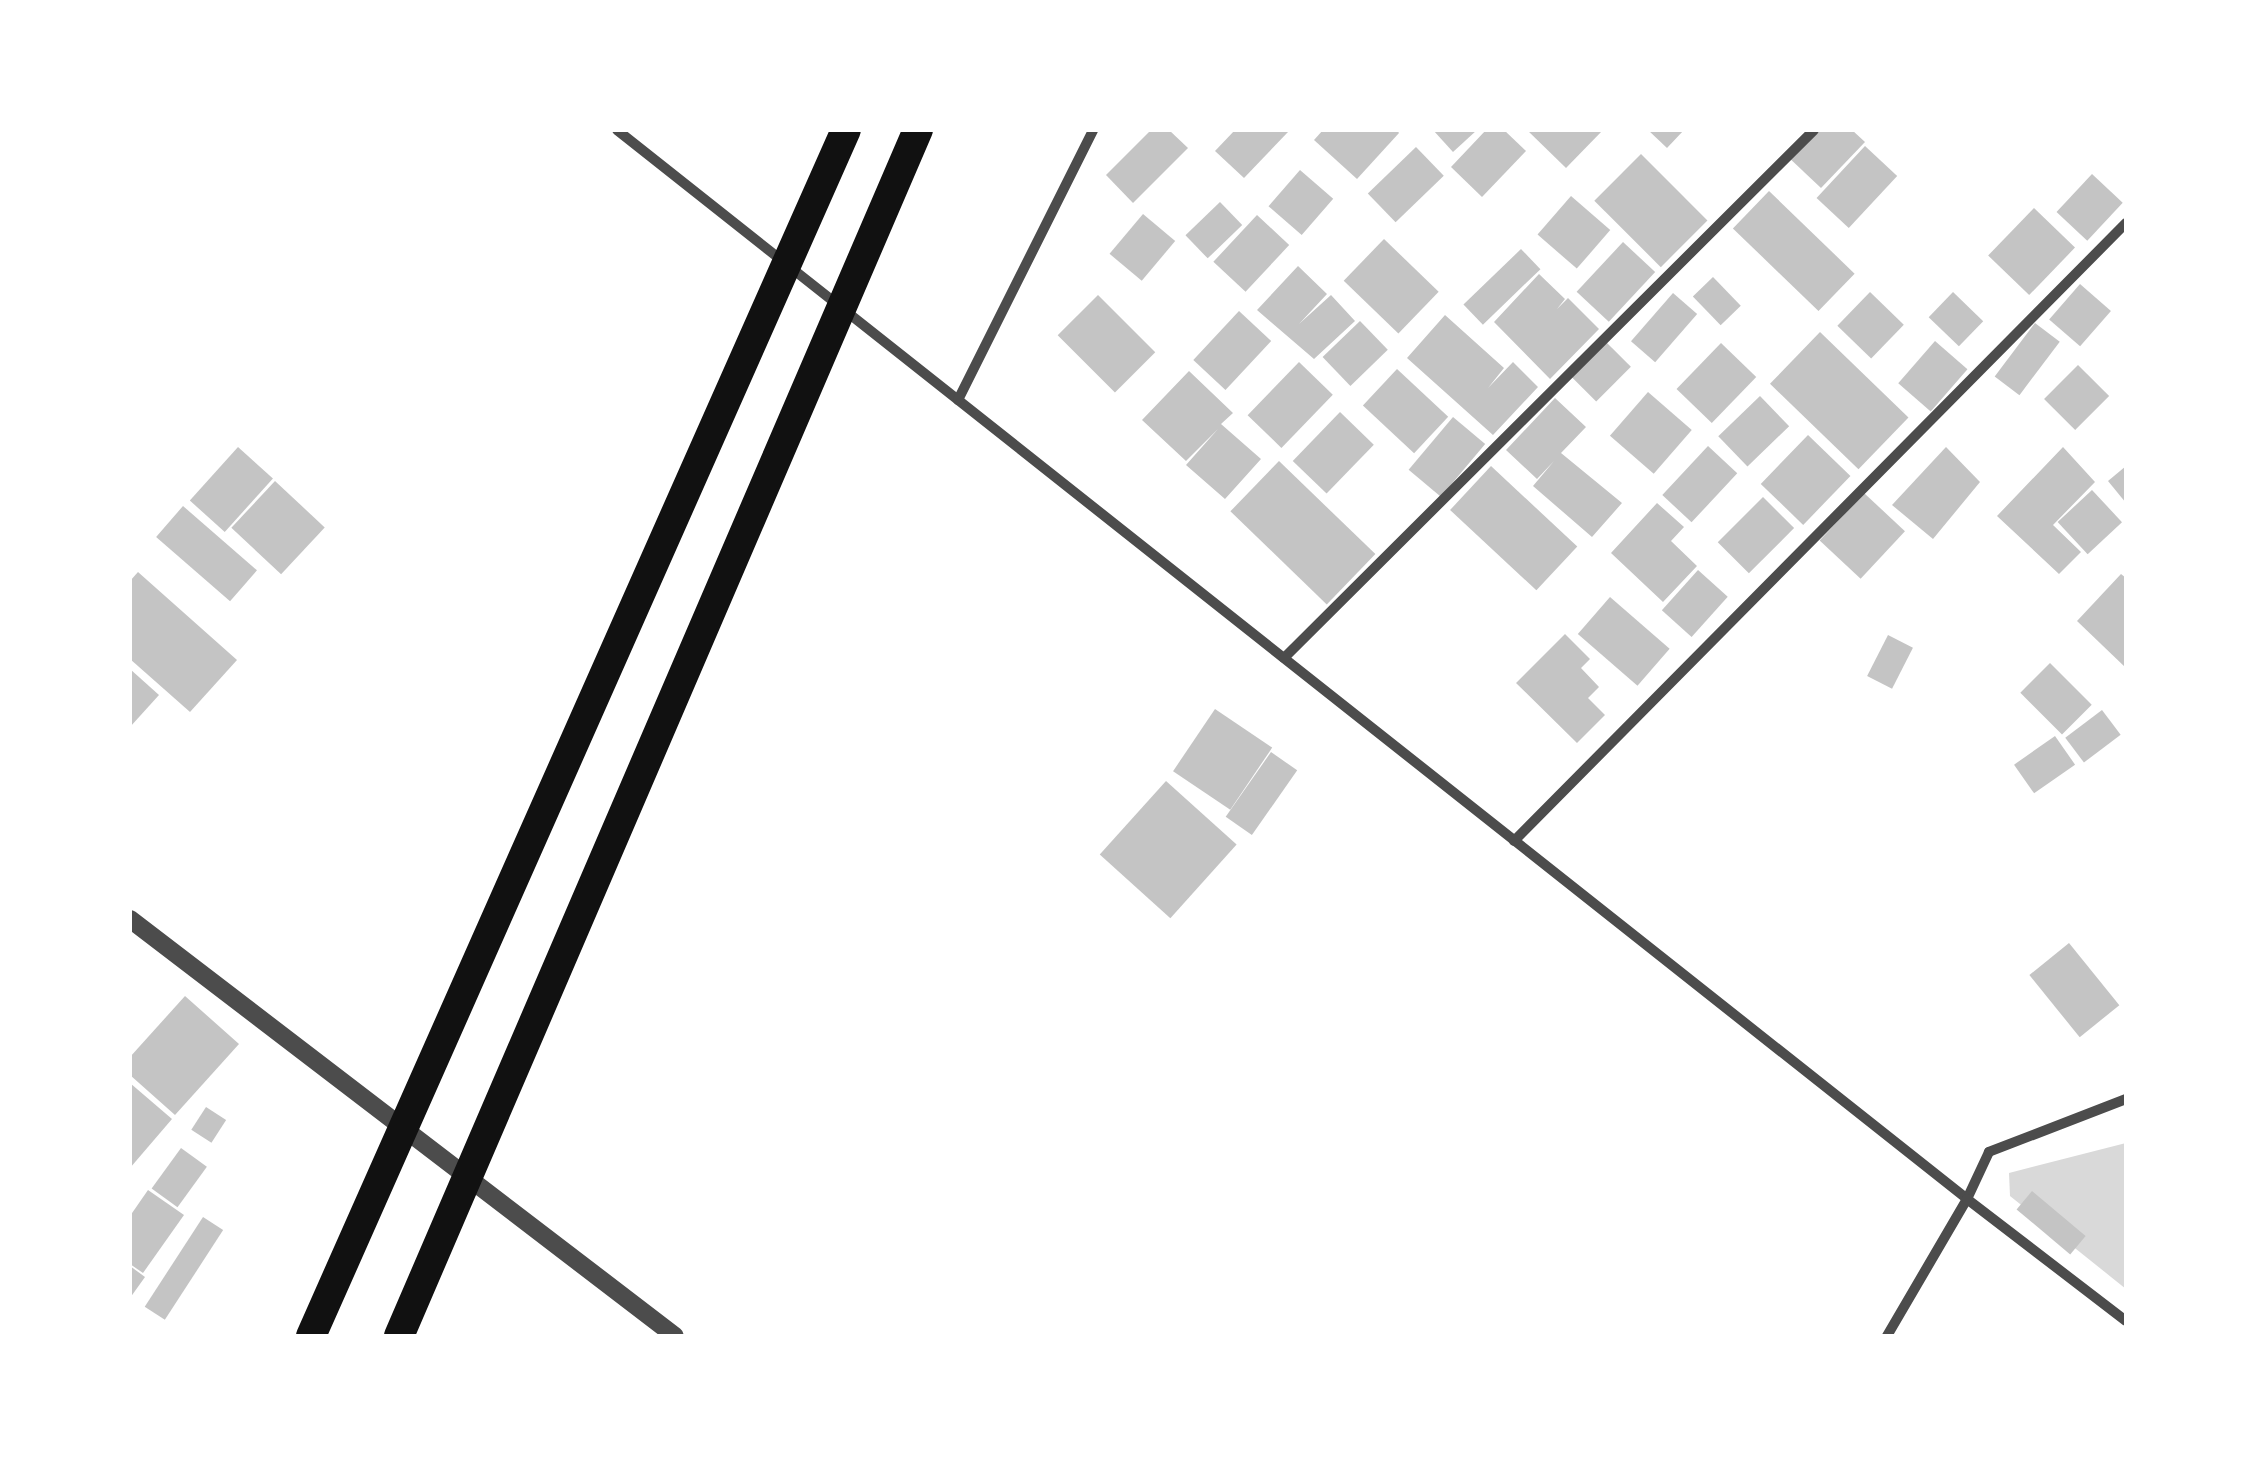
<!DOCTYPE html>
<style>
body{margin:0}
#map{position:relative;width:2256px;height:1466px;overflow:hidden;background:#fff;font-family:Inter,sans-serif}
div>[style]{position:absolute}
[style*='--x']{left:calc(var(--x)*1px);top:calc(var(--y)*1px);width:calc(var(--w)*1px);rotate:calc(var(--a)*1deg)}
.water>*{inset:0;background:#d9d9d9}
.building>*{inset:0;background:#c4c4c4;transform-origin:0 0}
.minor>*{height:10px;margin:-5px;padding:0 5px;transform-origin:5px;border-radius:5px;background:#4c4c4c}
.tertiary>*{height:18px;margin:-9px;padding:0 9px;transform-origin:9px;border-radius:9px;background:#4c4c4c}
.motorway>*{height:30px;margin:-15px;padding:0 15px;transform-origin:15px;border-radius:15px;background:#111}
span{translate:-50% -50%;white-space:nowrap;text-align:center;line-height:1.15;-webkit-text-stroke:10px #fff;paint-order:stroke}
.frame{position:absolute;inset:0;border:132px solid #fff;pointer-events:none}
</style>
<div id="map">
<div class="water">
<i style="clip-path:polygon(2126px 1143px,2126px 1289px,2010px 1196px,2009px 1173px)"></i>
</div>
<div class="building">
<i style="clip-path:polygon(1151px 130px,1169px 130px,1188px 148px,1133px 203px,1106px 175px)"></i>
<i style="clip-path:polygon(1235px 130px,1286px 130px,1288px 132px,1244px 178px,1215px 151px)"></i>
<i style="clip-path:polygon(1323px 130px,1397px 130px,1399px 133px,1357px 179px,1314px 140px)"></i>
<i style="clip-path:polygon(1433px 130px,1477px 130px,1453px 152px)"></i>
<i style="clip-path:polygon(1486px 130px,1504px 130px,1526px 151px,1482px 197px,1451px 167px)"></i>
<i style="clip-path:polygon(1527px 130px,1603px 130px,1566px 168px)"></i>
<i style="clip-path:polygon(1648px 130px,1684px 130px,1667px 148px)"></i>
<i style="clip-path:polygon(1810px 130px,1852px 130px,1865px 142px,1821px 188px,1786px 155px)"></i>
<i style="left:1865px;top:146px;width:44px;height:71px;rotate:43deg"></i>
<i style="left:1416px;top:147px;width:40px;height:67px;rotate:46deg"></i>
<i style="left:1641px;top:154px;width:94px;height:66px;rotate:45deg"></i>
<i style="left:1300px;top:170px;width:44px;height:48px;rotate:41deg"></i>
<i style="left:2092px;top:174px;width:42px;height:52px;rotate:43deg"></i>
<i style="left:1769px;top:191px;width:119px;height:52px;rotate:44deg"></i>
<i style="left:1571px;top:196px;width:52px;height:51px;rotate:41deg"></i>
<i style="left:1220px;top:202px;width:32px;height:48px;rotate:46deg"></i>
<i style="left:2034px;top:208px;width:57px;height:66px;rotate:44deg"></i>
<i style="left:1143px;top:214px;width:42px;height:52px;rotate:40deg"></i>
<i style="left:1257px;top:215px;width:44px;height:64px;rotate:43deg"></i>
<i style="left:1384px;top:239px;width:76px;height:58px;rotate:44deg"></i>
<i style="left:1623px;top:242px;width:44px;height:68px;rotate:43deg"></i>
<i style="left:1521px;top:249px;width:28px;height:80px;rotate:46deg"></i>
<i style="clip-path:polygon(1298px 266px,1327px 294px,1299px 324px,1331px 295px,1355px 321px,1314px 359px,1257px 310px)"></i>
<i style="clip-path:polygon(1539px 274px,1565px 299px,1557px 309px,1568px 298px,1599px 329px,1550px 379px,1494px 322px)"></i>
<i style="left:1713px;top:277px;width:40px;height:28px;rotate:46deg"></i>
<i style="left:2080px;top:284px;width:41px;height:47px;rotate:41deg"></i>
<i style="left:1870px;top:292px;width:47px;height:47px;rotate:44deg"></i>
<i style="left:1953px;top:292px;width:42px;height:35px;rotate:44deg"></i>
<i style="left:1673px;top:293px;width:32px;height:64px;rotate:41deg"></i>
<i style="left:1098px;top:295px;width:81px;height:57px;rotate:45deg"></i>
<i style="left:1239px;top:311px;width:44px;height:67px;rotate:43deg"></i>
<i style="clip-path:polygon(1445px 315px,1504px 368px,1488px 388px,1513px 362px,1538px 387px,1493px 435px,1407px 358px)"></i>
<i style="left:1360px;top:321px;width:40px;height:52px;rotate:46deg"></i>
<i style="left:2035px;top:323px;width:31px;height:67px;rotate:37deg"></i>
<i style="left:1820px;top:332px;width:123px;height:72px;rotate:44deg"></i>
<i style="left:1604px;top:340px;width:38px;height:49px;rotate:45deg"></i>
<i style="left:1935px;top:341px;width:43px;height:56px;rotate:41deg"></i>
<i style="left:1721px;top:343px;width:49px;height:64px;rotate:44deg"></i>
<i style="left:1299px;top:362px;width:47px;height:74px;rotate:44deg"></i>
<i style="left:2078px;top:365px;width:44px;height:48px;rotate:45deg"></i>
<i style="left:1397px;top:369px;width:70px;height:50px;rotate:43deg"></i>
<i style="clip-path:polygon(1189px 371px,1233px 413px,1221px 424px,1261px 459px,1225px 499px,1186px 465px,1218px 429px,1186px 461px,1142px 420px)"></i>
<i style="left:1648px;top:392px;width:58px;height:58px;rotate:41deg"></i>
<i style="left:1760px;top:396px;width:42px;height:58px;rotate:46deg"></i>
<i style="clip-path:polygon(1555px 398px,1586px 427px,1561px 453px,1622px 503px,1592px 537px,1533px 486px,1554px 461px,1537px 479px,1506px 450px)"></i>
<i style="left:1340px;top:412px;width:47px;height:68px;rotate:44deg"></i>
<i style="left:1453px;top:417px;width:42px;height:69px;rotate:40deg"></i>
<i style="left:1808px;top:435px;width:59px;height:68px;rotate:44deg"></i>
<i style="left:1708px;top:446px;width:40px;height:67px;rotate:43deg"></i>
<i style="left:238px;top:447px;width:47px;height:72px;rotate:42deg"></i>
<i style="clip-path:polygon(1946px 447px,1980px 482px,1933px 539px,1892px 505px)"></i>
<i style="clip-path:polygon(2063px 447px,2095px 482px,2053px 525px,2081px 552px,2059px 574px,1997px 516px)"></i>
<i style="left:1279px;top:461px;width:134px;height:70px;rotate:44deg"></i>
<i style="left:1491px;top:466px;width:118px;height:60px;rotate:43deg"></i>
<i style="clip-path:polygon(2126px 466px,2126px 503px,2108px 481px)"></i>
<i style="left:275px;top:481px;width:68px;height:64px;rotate:43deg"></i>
<i style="left:2092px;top:490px;width:44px;height:47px;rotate:47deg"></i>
<i style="left:1864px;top:493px;width:56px;height:65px;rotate:43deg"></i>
<i style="left:1763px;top:497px;width:44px;height:64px;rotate:45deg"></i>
<i style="clip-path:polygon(1657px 503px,1684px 527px,1671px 541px,1697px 566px,1663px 602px,1611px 553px)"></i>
<i style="left:183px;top:506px;width:98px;height:41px;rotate:41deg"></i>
<i style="left:1698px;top:570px;width:40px;height:54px;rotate:42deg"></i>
<i style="clip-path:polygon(138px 572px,237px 660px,190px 712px,130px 659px,130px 581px)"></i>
<i style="clip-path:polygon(2121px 574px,2126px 578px,2126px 668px,2077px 621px)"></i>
<i style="left:1610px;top:597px;width:79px;height:49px;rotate:41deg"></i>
<i style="clip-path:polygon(1565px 634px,1590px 659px,1581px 668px,1599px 687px,1588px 698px,1605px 715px,1577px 743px,1516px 683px)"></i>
<i style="left:1888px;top:635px;width:28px;height:46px;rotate:27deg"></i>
<i style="left:2050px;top:663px;width:59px;height:42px;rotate:45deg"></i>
<i style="clip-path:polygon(130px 669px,159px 695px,130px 727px)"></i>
<i style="left:1215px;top:709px;width:69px;height:75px;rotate:34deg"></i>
<i style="left:2102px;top:710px;width:31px;height:46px;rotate:53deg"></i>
<i style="left:2055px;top:736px;width:35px;height:50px;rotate:55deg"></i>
<i style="left:1271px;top:752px;width:32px;height:79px;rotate:35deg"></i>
<i style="left:1166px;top:781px;width:95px;height:99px;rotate:42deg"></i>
<i style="left:2069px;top:943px;width:80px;height:51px;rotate:51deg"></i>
<i style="clip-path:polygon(185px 996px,239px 1044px,175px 1115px,130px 1075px,130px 1057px)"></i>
<i style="clip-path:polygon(130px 1083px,172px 1119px,130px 1168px)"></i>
<i style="left:206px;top:1107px;width:24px;height:27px;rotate:33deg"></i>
<i style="left:181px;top:1148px;width:32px;height:50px;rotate:36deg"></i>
<i style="clip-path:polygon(148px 1190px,184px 1215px,143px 1273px,130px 1264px,130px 1216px)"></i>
<i style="left:2032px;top:1191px;width:70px;height:24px;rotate:40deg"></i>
<i style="left:203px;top:1217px;width:24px;height:107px;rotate:33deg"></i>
<i style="clip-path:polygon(130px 1266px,145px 1277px,130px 1298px)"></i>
</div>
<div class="minor">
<i style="--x:617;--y:130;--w:1722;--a:38.37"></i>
<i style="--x:1967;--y:1199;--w:159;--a:120.3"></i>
<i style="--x:958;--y:400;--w:302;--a:-63.4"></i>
<i style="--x:1284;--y:658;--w:748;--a:-44.89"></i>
<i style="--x:1514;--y:841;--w:870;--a:-45.28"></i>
<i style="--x:2126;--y:1099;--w:147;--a:158.9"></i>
<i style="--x:1989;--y:1152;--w:52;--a:115.1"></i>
<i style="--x:1967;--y:1199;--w:200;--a:37.5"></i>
</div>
<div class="tertiary">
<i style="--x:130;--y:919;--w:686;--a:37.42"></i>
</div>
<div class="motorway">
<i style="--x:311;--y:1336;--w:1319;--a:-66.08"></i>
<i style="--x:399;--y:1336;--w:1313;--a:-66.72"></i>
</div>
<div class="frame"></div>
</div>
